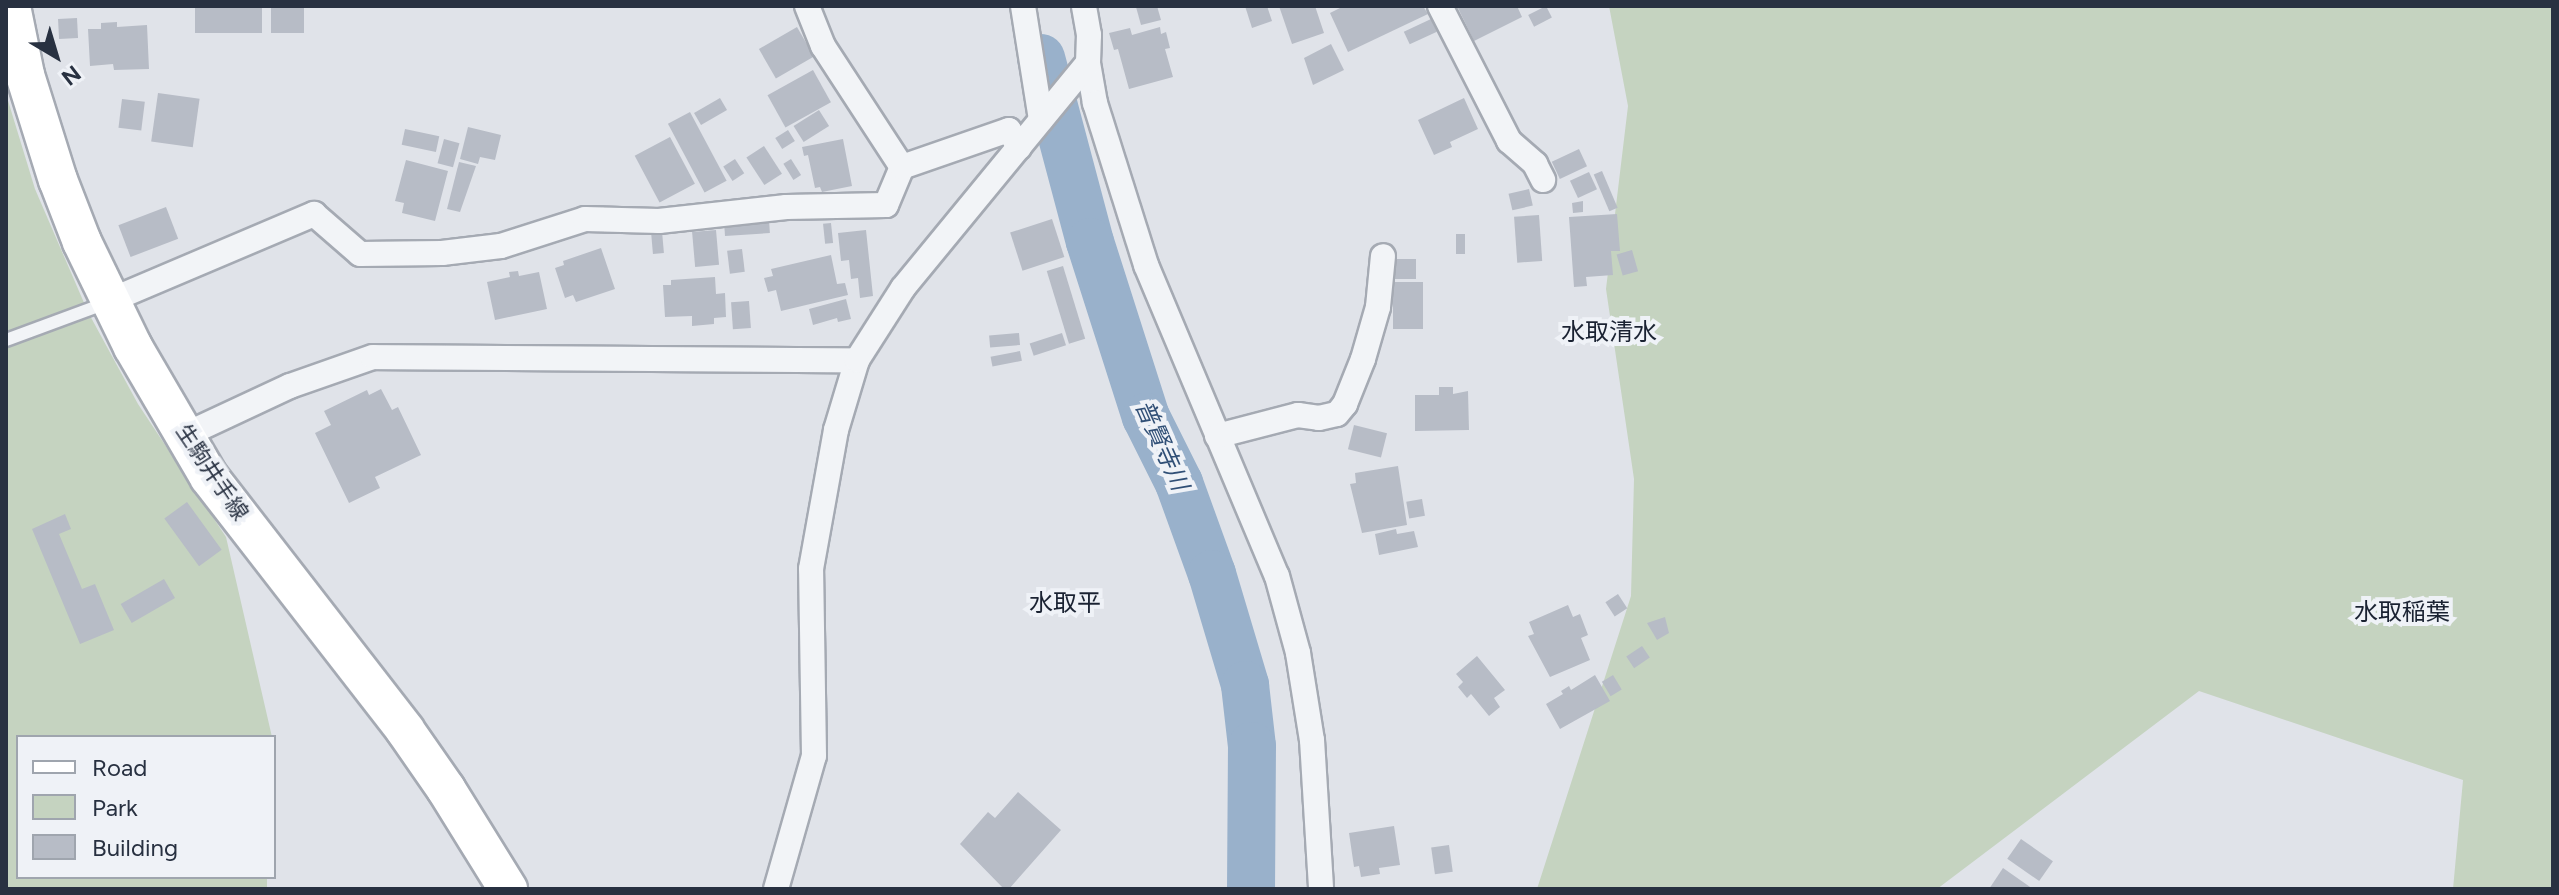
<!DOCTYPE html>
<meta charset="utf-8">
<style>
body{margin:0}
#map{position:relative;width:2559px;height:895px;overflow:hidden;background:#e0e3e9;font-family:Figtree,"Noto Sans JP",sans-serif}
div>[style]{position:absolute}
[style*='--x']{left:calc(var(--x)*1px);top:calc(var(--y)*1px);width:calc(var(--w)*1px);rotate:calc(var(--a)*1deg)}
.green>*{inset:0;background:#c5d3c0}
.river>*{height:48px;margin:-24px;padding:0 24px;transform-origin:24px;border-radius:24px;background:#99b1cb}
.building>*{inset:0;background:#b7bcc6;transform-origin:0 0}
.roads{filter:drop-shadow(2px 0 #a5aab3) drop-shadow(-2px 0 #a5aab3) drop-shadow(0 2px #a5aab3) drop-shadow(0 -2px #a5aab3)}
.service>*{height:12px;margin:-6px;padding:0 6px;transform-origin:6px;border-radius:6px;background:#f2f4f7}
.minor>*{height:24px;margin:-12px;padding:0 12px;transform-origin:12px;border-radius:12px;background:#f2f4f7}
.primary>*{height:38px;margin:-19px;padding:0 19px;transform-origin:19px;border-radius:19px;background:#fff}
span{translate:-50% -50%;white-space:nowrap;text-align:center;line-height:1.15;-webkit-text-stroke:8px #eff2f7;paint-order:stroke}
.street-label{font-size:22px;color:#283141}
.neighbourhood-label{font-size:24px;color:#1a2232}
.water-label{font-size:24px;color:#304f76;font-style:italic}
.frame{position:absolute;inset:0;border:8px solid #283141;pointer-events:none}
.legend{position:absolute;left:16px;top:735px;width:260px;height:144px;box-sizing:border-box;background:#eff2f7;border:2px solid #9fa5ae;margin:0;padding:10px 14px;list-style:none;font-size:24px;color:#283141}
.legend li{display:flex;align-items:center;gap:16px;height:40px}
.legend b{width:40px;border:2px solid #9fa5ae}
.north{position:absolute;left:16px;top:16px;width:80px;height:80px;-webkit-text-stroke:6px #eff2f7;paint-order:stroke;rotate:142deg;font-size:22px;font-weight:700;line-height:32px;text-align:center;color:#283141}
.north::after{content:'';display:block;margin:auto;width:28px;height:36px;background:#283141;clip-path:polygon(50% 0,100% 100%,50% 72%,0 100%)}
</style>
<div id="map">
<div class="green">
<i style="clip-path:polygon(1609px 6px,2553px 6px,2553px 889px,2453px 889px,2463px 780px,2199px 691px,1937px 889px,1537px 889px,1631px 596px,1634px 479px,1606px 289px,1628px 106px)"></i>
<i style="clip-path:polygon(6px 94px,35px 189px,88px 312px,138px 404px,226px 537px,272px 737px,18px 737px,18px 877px,267px 877px,267px 889px,6px 889px)"></i>
</div>
<div class="river">
<i style="--x:1041;--y:58;--w:190;--a:75.1"></i>
<i style="--x:1090;--y:242;--w:184;--a:72.3"></i>
<i style="--x:1146;--y:417;--w:74;--a:63.4"></i>
<i style="--x:1179;--y:483;--w:97;--a:70.1"></i>
<i style="--x:1212;--y:574;--w:116;--a:73.4"></i>
<i style="--x:1245;--y:685;--w:61;--a:83.5"></i>
<i style="--x:1252;--y:746;--w:143;--a:90.4"></i>
</div>
<div class="building">
<i style="left:195px;top:6px;width:67px;height:27px"></i>
<i style="left:271px;top:6px;width:33px;height:27px"></i>
<i style="clip-path:polygon(1139px 6px,1157px 6px,1161px 20px,1141px 25px,1136px 7px)"></i>
<i style="clip-path:polygon(1245px 6px,1267px 6px,1272px 21px,1252px 28px)"></i>
<i style="clip-path:polygon(1279px 6px,1315px 6px,1324px 33px,1292px 44px)"></i>
<i style="clip-path:polygon(1344px 6px,1423px 6px,1428px 14px,1348px 52px,1330px 13px)"></i>
<i style="clip-path:polygon(1457px 6px,1517px 6px,1522px 17px,1474px 41px)"></i>
<i style="left:1546px;top:6px;width:13px;height:20px;rotate:63deg"></i>
<i style="left:77px;top:18px;width:20px;height:19px;rotate:87deg"></i>
<i style="left:1431px;top:19px;width:14px;height:30px;rotate:65deg"></i>
<i style="clip-path:polygon(117px 22px,117px 27px,147px 25px,149px 69px,114px 70px,113px 64px,90px 66px,88px 29px,101px 29px,101px 23px)"></i>
<i style="left:797px;top:27px;width:34px;height:44px;rotate:60deg"></i>
<i style="clip-path:polygon(1160px 27px,1161px 34px,1166px 32px,1170px 48px,1165px 49px,1173px 77px,1129px 89px,1118px 49px,1114px 50px,1109px 33px,1130px 28px,1132px 35px)"></i>
<i style="clip-path:polygon(1331px 44px,1344px 70px,1313px 85px,1304px 58px)"></i>
<i style="left:813px;top:70px;width:37px;height:52px;rotate:61deg"></i>
<i style="left:158px;top:93px;width:42px;height:49px;rotate:8deg"></i>
<i style="left:720px;top:98px;width:14px;height:30px;rotate:60deg"></i>
<i style="clip-path:polygon(1464px 98px,1478px 129px,1450px 142px,1452px 147px,1434px 155px,1418px 120px)"></i>
<i style="left:122px;top:99px;width:23px;height:29px;rotate:7deg"></i>
<i style="left:819px;top:110px;width:19px;height:30px;rotate:58deg"></i>
<i style="left:690px;top:112px;width:78px;height:25px;rotate:62deg"></i>
<i style="clip-path:polygon(468px 127px,501px 135px,495px 160px,480px 157px,478px 164px,460px 159px)"></i>
<i style="left:405px;top:129px;width:35px;height:16px;rotate:12deg"></i>
<i style="left:788px;top:130px;width:13px;height:15px;rotate:58deg"></i>
<i style="left:670px;top:137px;width:53px;height:40px;rotate:62deg"></i>
<i style="left:444px;top:139px;width:16px;height:25px;rotate:15deg"></i>
<i style="clip-path:polygon(843px 139px,852px 186px,822px 192px,820px 187px,815px 188px,808px 155px,804px 156px,802px 147px)"></i>
<i style="left:764px;top:146px;width:33px;height:21px;rotate:57deg"></i>
<i style="left:1579px;top:149px;width:19px;height:30px;rotate:65deg"></i>
<i style="left:735px;top:159px;width:17px;height:14px;rotate:57deg"></i>
<i style="left:791px;top:159px;width:19px;height:9px;rotate:58deg"></i>
<i style="clip-path:polygon(406px 160px,448px 171px,435px 221px,402px 213px,404px 203px,395px 201px)"></i>
<i style="clip-path:polygon(459px 162px,476px 166px,460px 212px,447px 209px)"></i>
<i style="left:1602px;top:171px;width:40px;height:9px;rotate:67deg"></i>
<i style="left:1589px;top:172px;width:19px;height:21px;rotate:65deg"></i>
<i style="left:1529px;top:189px;width:17px;height:21px;rotate:77deg"></i>
<i style="clip-path:polygon(1583px 201px,1583px 212px,1573px 213px,1572px 203px)"></i>
<i style="left:166px;top:207px;width:34px;height:51px;rotate:69deg"></i>
<i style="clip-path:polygon(1617px 214px,1620px 251px,1611px 251px,1613px 275px,1586px 277px,1587px 286px,1574px 287px,1569px 217px)"></i>
<i style="left:1539px;top:215px;width:46px;height:25px;rotate:86deg"></i>
<i style="left:1052px;top:219px;width:40px;height:44px;rotate:72deg"></i>
<i style="left:769px;top:220px;width:13px;height:45px;rotate:86deg"></i>
<i style="left:831px;top:223px;width:20px;height:8px;rotate:84deg"></i>
<i style="left:716px;top:230px;width:35px;height:24px;rotate:85deg"></i>
<i style="clip-path:polygon(866px 230px,873px 296px,860px 298px,858px 278px,851px 279px,849px 260px,841px 261px,838px 233px)"></i>
<i style="left:662px;top:231px;width:22px;height:11px;rotate:85deg"></i>
<i style="left:1456px;top:234px;width:9px;height:20px"></i>
<i style="clip-path:polygon(601px 248px,615px 289px,576px 302px,573px 295px,565px 298px,555px 268px,564px 265px,563px 261px)"></i>
<i style="left:742px;top:249px;width:23px;height:15px;rotate:83deg"></i>
<i style="left:1632px;top:250px;width:22px;height:16px;rotate:74deg"></i>
<i style="clip-path:polygon(831px 255px,837px 284px,845px 283px,848px 295px,781px 311px,776px 290px,768px 292px,764px 278px,773px 276px,771px 269px)"></i>
<i style="left:1389px;top:259px;width:27px;height:20px"></i>
<i style="left:1063px;top:266px;width:76px;height:17px;rotate:73deg"></i>
<i style="clip-path:polygon(518px 271px,519px 276px,539px 272px,547px 309px,495px 320px,487px 282px,510px 277px,509px 272px)"></i>
<i style="clip-path:polygon(715px 277px,716px 294px,725px 293px,726px 317px,714px 318px,714px 324px,692px 326px,692px 316px,665px 317px,663px 285px,671px 285px,671px 280px)"></i>
<i style="left:1393px;top:282px;width:30px;height:47px"></i>
<i style="clip-path:polygon(846px 299px,851px 319px,838px 322px,837px 318px,813px 325px,809px 309px)"></i>
<i style="left:749px;top:301px;width:27px;height:18px;rotate:86deg"></i>
<i style="left:1019px;top:333px;width:12px;height:30px;rotate:85deg"></i>
<i style="left:1062px;top:333px;width:13px;height:34px;rotate:72deg"></i>
<i style="left:1020px;top:351px;width:10px;height:30px;rotate:79deg"></i>
<i style="clip-path:polygon(1439px 387px,1453px 387px,1453px 394px,1468px 391px,1469px 430px,1415px 431px,1415px 395px,1439px 395px)"></i>
<i style="clip-path:polygon(381px 389px,392px 410px,398px 407px,421px 455px,375px 477px,380px 488px,349px 503px,315px 433px,331px 425px,324px 411px,367px 390px,369px 395px)"></i>
<i style="left:1354px;top:425px;width:34px;height:25px;rotate:14deg"></i>
<i style="clip-path:polygon(1398px 466px,1407px 525px,1362px 533px,1350px 484px,1356px 483px,1355px 473px)"></i>
<i style="left:1422px;top:499px;width:17px;height:16px;rotate:80deg"></i>
<i style="left:187px;top:502px;width:59px;height:28px;rotate:54deg"></i>
<i style="clip-path:polygon(65px 514px,71px 529px,59px 534px,82px 589px,95px 584px,114px 630px,80px 644px,32px 529px)"></i>
<i style="clip-path:polygon(1396px 529px,1397px 534px,1414px 531px,1418px 547px,1379px 555px,1375px 534px)"></i>
<i style="left:164px;top:579px;width:22px;height:50px;rotate:60deg"></i>
<i style="left:1618px;top:594px;width:17px;height:15px;rotate:57deg"></i>
<i style="clip-path:polygon(1568px 605px,1573px 617px,1580px 614px,1588px 635px,1581px 638px,1590px 660px,1550px 677px,1528px 636px,1534px 634px,1529px 622px)"></i>
<i style="clip-path:polygon(1665px 617px,1669px 633px,1657px 640px,1647px 623px)"></i>
<i style="left:1642px;top:646px;width:14px;height:19px;rotate:56deg"></i>
<i style="clip-path:polygon(1477px 656px,1505px 690px,1494px 698px,1500px 707px,1489px 716px,1471px 694px,1467px 698px,1458px 687px,1463px 682px,1456px 674px)"></i>
<i style="clip-path:polygon(1595px 675px,1610px 701px,1560px 729px,1546px 704px,1563px 694px,1561px 691px,1569px 686px,1571px 690px)"></i>
<i style="left:1613px;top:675px;width:17px;height:13px;rotate:59deg"></i>
<i style="clip-path:polygon(1018px 792px,1061px 830px,1009px 889px,1004px 889px,960px 844px,988px 812px,995px 818px)"></i>
<i style="clip-path:polygon(1394px 826px,1400px 865px,1379px 868px,1380px 874px,1361px 877px,1359px 866px,1354px 867px,1349px 833px)"></i>
<i style="left:2021px;top:839px;width:39px;height:24px;rotate:35deg"></i>
<i style="left:1449px;top:845px;width:27px;height:18px;rotate:82deg"></i>
<i style="clip-path:polygon(2003px 868px,2033px 889px,1989px 889px)"></i>
</div>
<div class="roads">
<div class="service">
<i style="--x:6;--y:340;--w:107;--a:-20.3"></i>
</div>
<div class="minor">
<i style="--x:807;--y:6;--w:43;--a:68.2"></i>
<i style="--x:823;--y:46;--w:145;--a:56.9"></i>
<i style="--x:1023;--y:6;--w:115;--a:81"></i>
<i style="--x:1440;--y:6;--w:152;--a:62.9"></i>
<i style="--x:1509;--y:141;--w:35;--a:41"></i>
<i style="--x:1535;--y:164;--w:18;--a:63"></i>
<i style="--x:1088;--y:63;--w:41;--a:80.1"></i>
<i style="--x:1095;--y:103;--w:170;--a:72.5"></i>
<i style="--x:1146;--y:265;--w:337;--a:67.2"></i>
<i style="--x:1277;--y:576;--w:80;--a:74.7"></i>
<i style="--x:1298;--y:653;--w:88;--a:80.9"></i>
<i style="--x:1312;--y:740;--w:149;--a:86.5"></i>
<i style="--x:109;--y:301;--w:223;--a:-23"></i>
<i style="--x:314;--y:214;--w:61;--a:41"></i>
<i style="--x:360;--y:254;--w:82;--a:-0.7"></i>
<i style="--x:442;--y:253;--w:59;--a:-6.8"></i>
<i style="--x:501;--y:246;--w:88;--a:-17.8"></i>
<i style="--x:585;--y:219;--w:74;--a:1.5"></i>
<i style="--x:659;--y:221;--w:128;--a:-6.3"></i>
<i style="--x:786;--y:207;--w:100;--a:-1.1"></i>
<i style="--x:886;--y:205;--w:41;--a:-67.2"></i>
<i style="--x:902;--y:167;--w:113;--a:-19.1"></i>
<i style="--x:1009;--y:130;--w:20;--a:60"></i>
<i style="--x:185;--y:435;--w:116;--a:-25"></i>
<i style="--x:290;--y:386;--w:88;--a:-19.3"></i>
<i style="--x:373;--y:357;--w:484;--a:0.4"></i>
<i style="--x:1217;--y:436;--w:84;--a:-14.5"></i>
<i style="--x:1298;--y:415;--w:21;--a:8"></i>
<i style="--x:1319;--y:418;--w:18;--a:-13"></i>
<i style="--x:1337;--y:414;--w:13;--a:-51"></i>
<i style="--x:1345;--y:404;--w:48;--a:-68.2"></i>
<i style="--x:1363;--y:359;--w:54;--a:-73.9"></i>
<i style="--x:1378;--y:307;--w:51;--a:-84.4"></i>
<i style="--x:776;--y:889;--w:138;--a:-74.1"></i>
<i style="--x:814;--y:756;--w:187;--a:-90.9"></i>
<i style="--x:811;--y:569;--w:141;--a:-79.8"></i>
<i style="--x:836;--y:430;--w:73;--a:-73.3"></i>
<i style="--x:857;--y:360;--w:85;--a:-57.4"></i>
<i style="--x:903;--y:288;--w:291;--a:-50.6"></i>
<i style="--x:1088;--y:63;--w:28;--a:-88"></i>
<i style="--x:1089;--y:35;--w:29;--a:-100"></i>
</div>
<div class="primary">
<i style="--x:11;--y:6;--w:70;--a:78.5"></i>
<i style="--x:25;--y:75;--w:110;--a:72.6"></i>
<i style="--x:58;--y:180;--w:66;--a:68.8"></i>
<i style="--x:82;--y:242;--w:117;--a:64.1"></i>
<i style="--x:133;--y:347;--w:151;--a:59.7"></i>
<i style="--x:209;--y:477;--w:320;--a:52.2"></i>
<i style="--x:405;--y:730;--w:72;--a:55.2"></i>
<i style="--x:446;--y:789;--w:118;--a:58.2"></i>
</div>
</div>
<div class="street-label">
<span style="left:212px;top:472px;rotate:56deg">生駒井手線</span>
</div>
<div class="neighbourhood-label">
<span style="left:1609px;top:332px">水取清水</span>
<span style="left:1065px;top:603px">水取平</span>
<span style="left:2402px;top:612px">水取稲葉</span>
</div>
<div class="water-label">
<span style="left:1162px;top:445px;rotate:66deg">普賢寺川</span>
</div>
<div class="frame"></div>
<ul class="legend">
<li><b style="height:10px;background:#fff"></b>Road</li>
<li><b style="height:22px;background:#c5d3c0"></b>Park</li>
<li><b style="height:22px;background:#b7bcc6"></b>Building</li>
</ul>
<div class="north">N</div>
</div>
